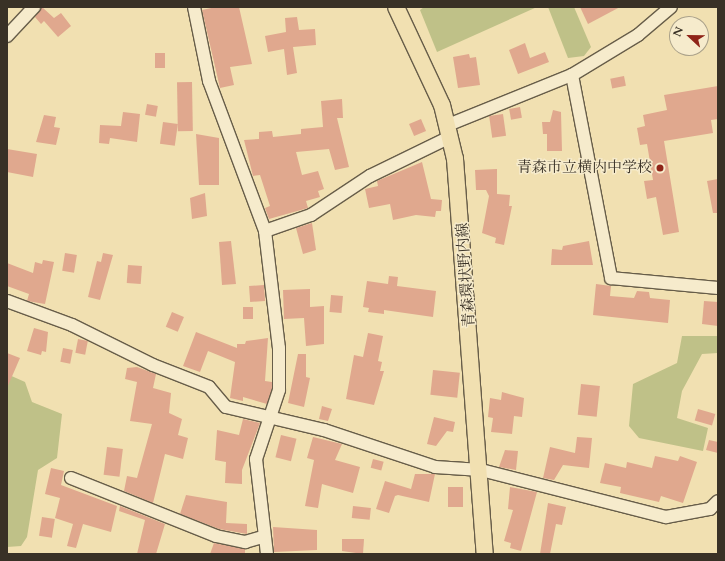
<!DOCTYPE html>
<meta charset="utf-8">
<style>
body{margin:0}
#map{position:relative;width:725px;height:561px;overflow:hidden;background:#f1e0b1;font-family:Cardo,"Noto Serif JP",serif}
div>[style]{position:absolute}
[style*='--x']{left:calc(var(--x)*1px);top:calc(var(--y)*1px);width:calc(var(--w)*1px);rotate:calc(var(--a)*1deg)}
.green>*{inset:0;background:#bfc188}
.building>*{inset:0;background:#e0a88e;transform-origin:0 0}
.roads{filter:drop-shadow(1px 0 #675d49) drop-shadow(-1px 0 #675d49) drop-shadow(0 1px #675d49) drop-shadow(0 -1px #675d49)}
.minor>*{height:12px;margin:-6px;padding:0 6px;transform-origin:6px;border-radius:6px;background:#f6ebcc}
.major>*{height:16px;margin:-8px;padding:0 8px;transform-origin:8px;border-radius:8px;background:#f1e0b1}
.dots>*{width:11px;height:11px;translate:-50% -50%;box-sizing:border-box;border:2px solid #f6ebcc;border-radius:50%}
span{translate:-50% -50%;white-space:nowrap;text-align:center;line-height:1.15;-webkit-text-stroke:3px #f6ebcc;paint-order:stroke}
.poi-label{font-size:15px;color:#393126}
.right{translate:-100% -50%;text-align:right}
.street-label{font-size:15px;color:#393126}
.frame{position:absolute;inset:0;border:8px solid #393126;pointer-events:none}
.north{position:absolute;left:669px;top:16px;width:40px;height:40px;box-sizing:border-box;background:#f6ebcc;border:1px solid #aaa18a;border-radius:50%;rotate:292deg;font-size:11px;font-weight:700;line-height:16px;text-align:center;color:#393126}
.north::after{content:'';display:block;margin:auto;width:14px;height:18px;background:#8f2418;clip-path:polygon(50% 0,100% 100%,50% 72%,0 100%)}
</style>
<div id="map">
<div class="green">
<i style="clip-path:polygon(424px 7px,537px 7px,437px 52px,420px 10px)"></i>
<i style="clip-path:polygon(548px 7px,574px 7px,591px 47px,584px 56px,568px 58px)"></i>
<i style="clip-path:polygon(682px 336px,718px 336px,718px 353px,702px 354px,682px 391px,677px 418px,708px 428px,703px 451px,639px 438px,629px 426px,633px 384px,677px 363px)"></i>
<i style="clip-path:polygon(7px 374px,25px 382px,32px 402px,62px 414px,57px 458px,38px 470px,27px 537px,21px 546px,7px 547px)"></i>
</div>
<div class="building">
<i style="clip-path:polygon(42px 7px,54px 18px,61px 13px,71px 26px,58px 37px,44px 21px,41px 24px,35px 17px)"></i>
<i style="clip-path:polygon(216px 7px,239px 7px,252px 64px,230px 67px,234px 85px,220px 88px,202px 10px)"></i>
<i style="clip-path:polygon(580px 7px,620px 7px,588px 24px)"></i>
<i style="clip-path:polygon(297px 17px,299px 30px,315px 29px,316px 45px,293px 47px,297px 73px,287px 75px,284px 49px,268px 52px,265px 36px,286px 32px,285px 18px)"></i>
<i style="clip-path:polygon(525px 43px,530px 58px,545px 52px,549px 62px,518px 74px,509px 50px)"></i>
<i style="left:155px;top:53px;width:10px;height:15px"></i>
<i style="clip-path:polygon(469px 54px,470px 58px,476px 57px,480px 85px,458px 88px,453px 57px)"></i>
<i style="left:624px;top:76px;width:10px;height:14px;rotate:79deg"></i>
<i style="left:192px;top:82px;width:49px;height:15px;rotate:89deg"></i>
<i style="clip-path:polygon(718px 86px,718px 119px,711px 120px,713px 133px,664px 141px,679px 232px,663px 235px,656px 197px,647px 199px,644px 181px,653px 180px,647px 144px,640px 145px,637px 128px,645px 126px,643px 115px,667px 110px,664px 95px)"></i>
<i style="clip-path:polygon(342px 99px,343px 118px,337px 118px,349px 167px,335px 170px,329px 149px,296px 152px,302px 175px,318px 171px,324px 189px,318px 191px,320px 197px,306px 201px,308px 208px,269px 219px,265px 208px,270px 206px,260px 175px,253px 176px,244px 140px,259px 139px,259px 132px,272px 131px,273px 137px,301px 134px,301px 129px,323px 127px,321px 101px)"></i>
<i style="left:147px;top:104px;width:11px;height:11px;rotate:10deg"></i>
<i style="left:520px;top:107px;width:11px;height:11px;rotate:80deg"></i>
<i style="clip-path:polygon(553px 110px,561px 112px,562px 151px,547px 151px,547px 134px,543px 134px,542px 122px,550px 122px)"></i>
<i style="clip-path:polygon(123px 112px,140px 114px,137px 142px,110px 138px,109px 144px,99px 143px,100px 125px,121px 126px)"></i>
<i style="left:503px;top:114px;width:22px;height:14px;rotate:82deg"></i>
<i style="clip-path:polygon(44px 115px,56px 117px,54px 127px,60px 128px,56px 145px,36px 142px)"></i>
<i style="left:421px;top:119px;width:13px;height:13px;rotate:67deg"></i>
<i style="left:163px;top:122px;width:15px;height:22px;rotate:8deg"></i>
<i style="clip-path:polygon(196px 134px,219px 138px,219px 185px,199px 185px)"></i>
<i style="clip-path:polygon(7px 149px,37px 154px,33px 177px,7px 172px)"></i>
<i style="clip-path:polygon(422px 162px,431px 199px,442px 200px,441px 211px,436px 211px,435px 217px,416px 215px,393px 220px,390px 204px,369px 208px,365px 189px,378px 186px,377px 181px)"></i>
<i style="clip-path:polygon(497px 169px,497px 194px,510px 195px,509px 206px,512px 206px,504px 245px,495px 243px,496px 238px,482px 233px,489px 196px,486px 190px,476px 190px,475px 170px)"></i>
<i style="clip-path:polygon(718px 179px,718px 213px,713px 213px,707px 181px)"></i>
<i style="clip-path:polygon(205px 193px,207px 216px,192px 219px,190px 198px)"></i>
<i style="clip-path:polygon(312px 223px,316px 250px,303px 254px,296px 228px)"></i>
<i style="clip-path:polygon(231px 241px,236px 284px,222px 285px,219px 242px)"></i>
<i style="clip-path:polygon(589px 241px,593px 265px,551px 265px,552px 249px,562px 250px,563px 246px)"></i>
<i style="left:65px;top:253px;width:12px;height:18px;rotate:9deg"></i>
<i style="clip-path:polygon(103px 253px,113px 255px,100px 300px,88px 297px,97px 261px,101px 262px)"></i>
<i style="clip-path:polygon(43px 260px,54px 262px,45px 304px,27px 301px,29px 294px,7px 286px,7px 263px,33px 273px,35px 262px,42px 264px)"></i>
<i style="left:128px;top:265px;width:14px;height:18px;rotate:4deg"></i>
<i style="clip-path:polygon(389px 276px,398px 277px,397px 286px,436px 291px,433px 317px,384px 310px,384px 314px,368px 312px,369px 308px,363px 307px,367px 281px,388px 284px)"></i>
<i style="clip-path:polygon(596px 284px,611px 286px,610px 296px,634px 298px,637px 291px,649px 292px,650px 298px,670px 300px,668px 323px,593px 315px)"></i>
<i style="left:264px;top:285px;width:16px;height:15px;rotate:86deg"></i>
<i style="clip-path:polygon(310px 289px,310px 307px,324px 306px,324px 344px,306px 346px,304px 318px,284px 319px,283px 290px)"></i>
<i style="left:331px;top:295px;width:12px;height:17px;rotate:5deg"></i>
<i style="clip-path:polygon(704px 301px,718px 302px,718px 326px,702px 324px)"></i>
<i style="left:243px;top:307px;width:10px;height:12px"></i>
<i style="left:172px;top:312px;width:13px;height:16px;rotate:23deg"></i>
<i style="clip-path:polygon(34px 328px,48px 332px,46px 352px,42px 351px,41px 355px,27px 351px)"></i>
<i style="clip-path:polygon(196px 332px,237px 348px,237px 344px,245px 344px,246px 341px,268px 338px,265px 381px,272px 382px,272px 389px,267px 404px,243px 397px,243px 401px,230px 398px,235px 362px,208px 351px,200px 372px,183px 366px)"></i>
<i style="clip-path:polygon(368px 333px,383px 336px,378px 361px,382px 362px,380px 371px,384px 371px,374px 405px,346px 399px,354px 355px,363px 357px)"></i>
<i style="left:78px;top:339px;width:10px;height:14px;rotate:11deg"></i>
<i style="left:63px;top:348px;width:10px;height:14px;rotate:11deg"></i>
<i style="clip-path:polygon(7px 353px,20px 358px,7px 388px)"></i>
<i style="clip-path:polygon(298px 354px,306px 354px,306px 377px,310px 378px,304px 407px,288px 403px)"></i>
<i style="clip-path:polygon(137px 367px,156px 374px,153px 388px,171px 393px,169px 413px,182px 419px,178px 435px,188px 438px,183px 459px,165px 454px,153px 503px,124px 491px,127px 476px,137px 478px,152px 424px,130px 421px,137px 382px,125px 379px,127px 368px)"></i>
<i style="left:433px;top:370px;width:27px;height:25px;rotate:6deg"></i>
<i style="left:581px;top:384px;width:19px;height:31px;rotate:6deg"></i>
<i style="clip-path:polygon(502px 392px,524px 398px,522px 417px,514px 416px,512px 434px,491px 432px,493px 418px,488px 417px,490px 398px,501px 400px)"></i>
<i style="clip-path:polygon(322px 406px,332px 409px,328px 421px,319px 419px)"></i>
<i style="left:698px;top:409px;width:18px;height:12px;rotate:16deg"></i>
<i style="clip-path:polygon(434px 417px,455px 422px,453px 432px,447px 431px,436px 446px,427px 444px)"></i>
<i style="clip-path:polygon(243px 419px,260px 423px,242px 470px,242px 484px,225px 483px,226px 462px,215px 460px,217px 430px,239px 435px)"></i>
<i style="left:281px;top:435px;width:16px;height:23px;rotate:14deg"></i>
<i style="clip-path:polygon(313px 437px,342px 444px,335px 460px,360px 467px,353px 493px,322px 484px,318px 508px,305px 506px,314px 460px,307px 458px)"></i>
<i style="clip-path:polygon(577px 437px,592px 438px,589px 468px,563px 465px,554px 480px,543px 478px,550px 447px,575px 453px)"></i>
<i style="clip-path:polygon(709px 440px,718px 442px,718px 453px,706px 450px)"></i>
<i style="left:107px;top:447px;width:16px;height:28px;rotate:7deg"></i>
<i style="clip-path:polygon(505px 450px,518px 451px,516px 470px,499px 467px)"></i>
<i style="clip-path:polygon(655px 456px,678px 461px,680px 456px,697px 462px,683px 503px,661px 496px,659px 502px,620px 493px,621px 487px,600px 483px,605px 463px,626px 468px,627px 462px,652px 468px)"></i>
<i style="left:373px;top:459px;width:11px;height:9px;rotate:15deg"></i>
<i style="clip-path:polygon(51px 468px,64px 471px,61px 485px,117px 506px,111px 532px,83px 524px,76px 548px,67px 546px,73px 524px,55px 518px,60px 498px,45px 494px)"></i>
<i style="clip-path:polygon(415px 474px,435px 474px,429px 502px,398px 495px,395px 496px,389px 513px,376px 509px,385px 481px,411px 489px)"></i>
<i style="left:448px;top:487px;width:15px;height:20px"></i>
<i style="clip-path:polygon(510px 487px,537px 492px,521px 551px,510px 548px,511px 543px,504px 541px,513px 510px,508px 509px)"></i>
<i style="clip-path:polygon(186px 495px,227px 502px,226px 523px,247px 524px,247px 534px,219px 529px,180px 514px)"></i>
<i style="clip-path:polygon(548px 503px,566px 507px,562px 525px,556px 524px,550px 554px,540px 554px)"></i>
<i style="clip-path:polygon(120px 506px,165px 524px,156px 554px,137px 554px,145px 520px,119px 511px)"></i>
<i style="left:353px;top:506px;width:18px;height:12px;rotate:6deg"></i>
<i style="left:42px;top:517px;width:13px;height:19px;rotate:9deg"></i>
<i style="clip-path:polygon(273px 527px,317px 530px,317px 550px,274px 552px)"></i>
<i style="clip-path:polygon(342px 539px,364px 539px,363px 554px,342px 551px)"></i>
<i style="clip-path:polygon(214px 543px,245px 549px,245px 554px,210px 554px)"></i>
</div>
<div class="roads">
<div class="minor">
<i style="--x:194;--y:7;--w:76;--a:78.5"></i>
<i style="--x:209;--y:81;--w:160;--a:69.5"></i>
<i style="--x:265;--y:231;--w:118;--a:83.2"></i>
<i style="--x:279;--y:348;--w:42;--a:90"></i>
<i style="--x:279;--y:390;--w:73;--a:108.4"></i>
<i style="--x:256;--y:459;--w:96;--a:83.4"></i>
<i style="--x:7;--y:36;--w:40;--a:-47"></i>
<i style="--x:572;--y:75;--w:207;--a:79.1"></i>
<i style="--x:611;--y:278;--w:107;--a:5.3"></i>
<i style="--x:448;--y:125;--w:134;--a:-22"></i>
<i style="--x:572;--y:75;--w:77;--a:-31.2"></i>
<i style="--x:638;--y:35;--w:43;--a:-40.3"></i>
<i style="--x:265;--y:231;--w:49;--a:-19.2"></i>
<i style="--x:311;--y:215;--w:71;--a:-33.5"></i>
<i style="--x:370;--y:176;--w:89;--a:-26"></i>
<i style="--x:7;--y:301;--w:69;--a:20.3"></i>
<i style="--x:72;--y:325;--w:90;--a:26.3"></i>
<i style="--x:153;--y:365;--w:60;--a:21.4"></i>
<i style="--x:209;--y:387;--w:26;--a:50"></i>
<i style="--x:226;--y:407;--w:101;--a:13.2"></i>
<i style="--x:324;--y:430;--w:117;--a:18.4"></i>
<i style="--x:435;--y:467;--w:46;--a:3.7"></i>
<i style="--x:481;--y:470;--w:191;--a:14.3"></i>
<i style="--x:666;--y:517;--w:45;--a:-10.3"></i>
<i style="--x:710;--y:509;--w:11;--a:-45"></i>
<i style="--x:71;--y:478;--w:156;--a:21.8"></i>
<i style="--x:216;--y:536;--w:30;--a:12"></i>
<i style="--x:245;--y:542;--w:18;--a:-16"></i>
</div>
<div class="major">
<i style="--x:396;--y:7;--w:108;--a:64.9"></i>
<i style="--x:442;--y:105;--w:56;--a:76.5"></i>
<i style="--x:455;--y:159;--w:396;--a:85.7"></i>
</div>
</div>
<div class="dots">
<i style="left:660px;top:168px;background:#8f2418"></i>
</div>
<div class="poi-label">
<span class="right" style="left:652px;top:168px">青森市立横内中学校</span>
</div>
<div class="street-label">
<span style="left:466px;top:275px;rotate:-94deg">青森環状野内線</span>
</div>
<div class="frame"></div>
<div class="north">N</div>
</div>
